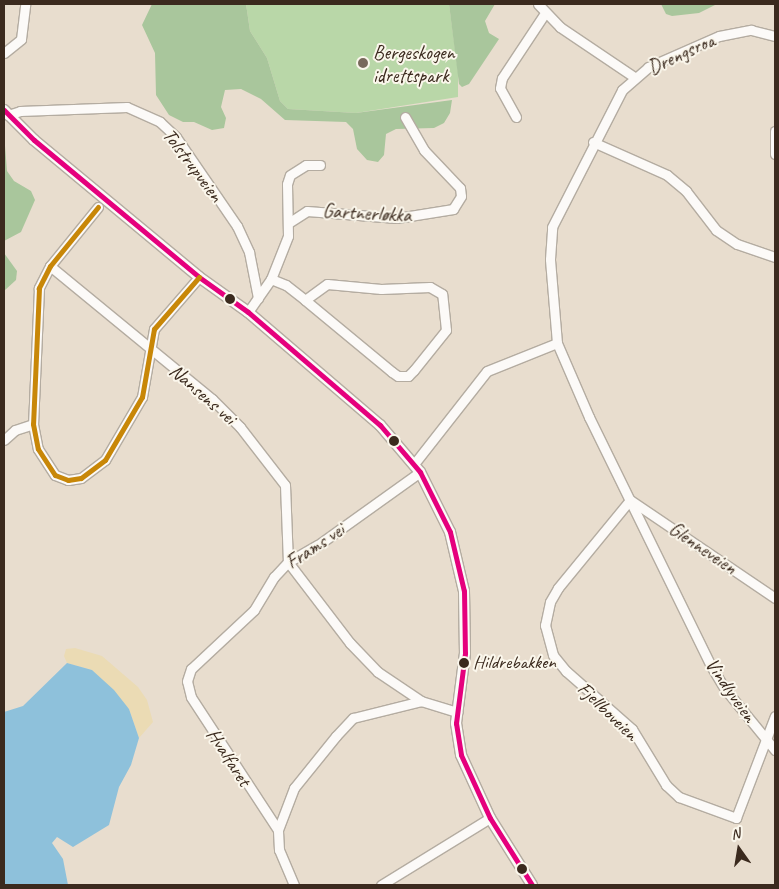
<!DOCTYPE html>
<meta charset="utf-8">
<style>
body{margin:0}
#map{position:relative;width:779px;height:889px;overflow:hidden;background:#e8ddce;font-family:Caveat,sans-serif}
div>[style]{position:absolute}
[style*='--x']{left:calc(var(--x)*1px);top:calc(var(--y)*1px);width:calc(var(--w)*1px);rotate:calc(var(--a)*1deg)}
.green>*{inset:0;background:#b9d7a8}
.forest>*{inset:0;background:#a9c69c}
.sand>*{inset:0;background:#ebdbb4}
.water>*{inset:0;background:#8ec1db}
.roads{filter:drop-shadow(1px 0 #b4aca1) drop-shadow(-1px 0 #b4aca1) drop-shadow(0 1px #b4aca1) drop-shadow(0 -1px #b4aca1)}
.minor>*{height:9px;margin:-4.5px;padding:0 4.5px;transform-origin:4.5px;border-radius:4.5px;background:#fcfaf8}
.tertiary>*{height:10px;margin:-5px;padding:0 5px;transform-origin:5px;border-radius:5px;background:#fcfaf8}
.bus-1>*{height:5px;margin:-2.5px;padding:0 2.5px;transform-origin:2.5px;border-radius:2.5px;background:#e5007d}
.bus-2>*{height:5px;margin:-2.5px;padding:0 2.5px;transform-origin:2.5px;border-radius:2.5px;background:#c88708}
.dots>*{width:14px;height:14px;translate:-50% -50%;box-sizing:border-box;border:2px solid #fbf7ec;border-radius:50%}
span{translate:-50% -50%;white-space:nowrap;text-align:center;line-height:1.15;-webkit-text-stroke:4px #fbf7ec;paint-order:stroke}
.bus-label{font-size:19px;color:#3b2a1e}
.left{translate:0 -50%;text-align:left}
.poi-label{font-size:20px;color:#3b2a1e}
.street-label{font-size:20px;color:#3b2a1e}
.frame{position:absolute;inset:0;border:5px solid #3b2a1e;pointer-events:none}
.north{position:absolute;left:714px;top:824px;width:50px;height:50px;-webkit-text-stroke:4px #fbf7ec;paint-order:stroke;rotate:347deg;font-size:14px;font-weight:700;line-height:20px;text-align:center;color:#3b2a1e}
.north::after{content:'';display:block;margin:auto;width:18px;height:22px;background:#3b2a1e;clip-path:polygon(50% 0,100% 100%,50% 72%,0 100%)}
</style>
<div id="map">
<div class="green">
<i style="clip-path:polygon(246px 4px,449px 4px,458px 72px,458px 97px,356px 113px,288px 109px,280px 101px,267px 58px,250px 31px)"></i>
</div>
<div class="forest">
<i style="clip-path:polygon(152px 4px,246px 4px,250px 31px,267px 58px,280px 101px,288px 109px,356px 113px,452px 100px,450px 113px,444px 123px,434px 128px,396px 129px,386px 134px,384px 155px,378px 162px,367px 160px,357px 149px,353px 129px,346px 122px,285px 120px,261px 99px,241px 89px,225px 90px,221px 107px,226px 118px,224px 128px,212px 130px,194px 122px,183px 122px,169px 115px,156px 95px,155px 53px,142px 25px)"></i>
<i style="clip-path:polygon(449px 4px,495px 4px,485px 21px,489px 33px,499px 39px,469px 84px,462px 87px,459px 84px)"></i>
<i style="clip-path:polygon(661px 4px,717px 4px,699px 13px,672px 16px,666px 14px)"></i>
<i style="clip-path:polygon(4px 133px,7px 171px,14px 181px,31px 191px,35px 200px,21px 232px,4px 241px)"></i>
<i style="clip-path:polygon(4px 253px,17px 271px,16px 280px,4px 291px)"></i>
</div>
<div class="sand">
<i style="clip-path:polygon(75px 648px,102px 656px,138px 687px,147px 700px,153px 722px,139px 738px,129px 709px,92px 670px,67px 663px,64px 656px,66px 649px)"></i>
</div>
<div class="water">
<i style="clip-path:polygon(67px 663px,92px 670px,114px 690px,129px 709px,139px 738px,131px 765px,119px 787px,109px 825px,73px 847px,57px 837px,52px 843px,63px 859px,68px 885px,4px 885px,4px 712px,23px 706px)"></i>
</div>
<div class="roads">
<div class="minor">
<i style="--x:538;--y:4;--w:32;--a:46"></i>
<i style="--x:560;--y:27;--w:89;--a:34"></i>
<i style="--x:4;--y:53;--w:22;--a:-39"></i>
<i style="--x:21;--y:39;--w:35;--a:-83"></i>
<i style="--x:8;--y:115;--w:13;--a:-18"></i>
<i style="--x:20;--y:111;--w:107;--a:-2.1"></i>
<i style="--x:127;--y:107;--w:36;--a:24"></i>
<i style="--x:160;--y:122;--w:22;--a:43"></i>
<i style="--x:176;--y:137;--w:108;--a:55.6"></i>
<i style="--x:237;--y:226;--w:29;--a:65"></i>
<i style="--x:249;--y:252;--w:47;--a:78.9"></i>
<i style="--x:516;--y:117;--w:33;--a:-119"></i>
<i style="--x:500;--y:88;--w:10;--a:-79"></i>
<i style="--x:502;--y:78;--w:78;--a:-56.5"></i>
<i style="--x:775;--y:131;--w:23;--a:90"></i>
<i style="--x:593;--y:142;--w:81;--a:24"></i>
<i style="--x:667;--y:175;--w:25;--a:40"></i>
<i style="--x:686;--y:191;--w:49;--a:52.4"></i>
<i style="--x:716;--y:230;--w:25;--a:34"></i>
<i style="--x:737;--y:244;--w:40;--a:18.9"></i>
<i style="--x:98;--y:207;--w:76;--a:129.1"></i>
<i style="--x:50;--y:266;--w:25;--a:117"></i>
<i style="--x:39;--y:288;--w:136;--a:92.5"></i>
<i style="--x:33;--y:424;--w:25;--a:79"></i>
<i style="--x:38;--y:449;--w:31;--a:57"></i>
<i style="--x:55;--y:475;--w:14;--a:21"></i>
<i style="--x:68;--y:480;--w:13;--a:-9"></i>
<i style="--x:81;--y:478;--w:30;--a:-37"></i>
<i style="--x:105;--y:460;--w:73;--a:-59.6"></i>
<i style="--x:142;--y:397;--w:69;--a:-80"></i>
<i style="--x:154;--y:329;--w:69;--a:-49.1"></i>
<i style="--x:290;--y:222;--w:20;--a:-33"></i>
<i style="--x:307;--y:211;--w:90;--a:4.4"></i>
<i style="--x:397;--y:218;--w:57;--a:-9.1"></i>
<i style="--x:453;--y:209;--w:15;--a:-58"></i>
<i style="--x:461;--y:196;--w:8;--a:-97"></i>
<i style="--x:460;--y:188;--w:52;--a:-133.5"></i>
<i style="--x:424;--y:150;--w:38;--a:-120"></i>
<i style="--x:50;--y:266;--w:210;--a:39.4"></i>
<i style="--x:212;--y:399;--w:40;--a:45"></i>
<i style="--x:240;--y:427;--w:73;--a:52.2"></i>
<i style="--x:285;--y:485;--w:77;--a:87.8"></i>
<i style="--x:288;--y:562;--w:102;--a:52.6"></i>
<i style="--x:350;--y:643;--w:40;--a:46"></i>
<i style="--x:378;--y:672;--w:52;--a:34"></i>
<i style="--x:271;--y:279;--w:16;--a:22"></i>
<i style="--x:286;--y:285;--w:24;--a:38"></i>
<i style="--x:305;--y:300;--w:113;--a:39.6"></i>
<i style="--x:392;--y:372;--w:7;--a:34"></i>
<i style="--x:398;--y:376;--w:10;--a:0"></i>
<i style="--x:408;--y:376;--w:8;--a:-45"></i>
<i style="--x:414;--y:370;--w:51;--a:-51.3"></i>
<i style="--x:446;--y:330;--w:36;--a:-96"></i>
<i style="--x:442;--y:294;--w:14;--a:-150"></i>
<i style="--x:430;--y:287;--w:49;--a:177.7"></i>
<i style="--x:381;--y:289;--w:54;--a:-174.7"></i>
<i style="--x:327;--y:284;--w:27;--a:144"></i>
<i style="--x:248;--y:312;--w:40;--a:-55.1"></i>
<i style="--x:271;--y:279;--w:46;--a:-68.4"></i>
<i style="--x:288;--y:236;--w:52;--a:-91.1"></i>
<i style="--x:287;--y:184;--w:9;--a:-72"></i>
<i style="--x:290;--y:175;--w:19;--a:-32"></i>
<i style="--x:306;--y:165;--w:14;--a:0"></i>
<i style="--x:557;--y:343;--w:84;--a:-94.8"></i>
<i style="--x:550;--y:259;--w:32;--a:-86"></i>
<i style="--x:552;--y:227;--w:154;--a:-62.9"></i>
<i style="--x:622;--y:90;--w:35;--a:-41"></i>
<i style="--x:648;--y:67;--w:77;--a:-23.6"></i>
<i style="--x:719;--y:36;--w:33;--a:-11"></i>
<i style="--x:751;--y:30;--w:25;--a:14"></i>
<i style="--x:4;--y:440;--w:15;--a:-42"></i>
<i style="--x:15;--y:430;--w:19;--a:-18"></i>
<i style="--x:414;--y:464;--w:118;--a:-51.9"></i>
<i style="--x:487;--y:371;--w:75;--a:-21.8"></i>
<i style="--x:557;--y:343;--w:81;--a:66.6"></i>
<i style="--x:589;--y:417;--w:277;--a:63.9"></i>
<i style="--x:711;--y:666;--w:27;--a:59"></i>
<i style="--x:725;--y:689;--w:79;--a:50.7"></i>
<i style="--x:775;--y:598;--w:175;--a:-145.9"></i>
<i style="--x:630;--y:500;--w:114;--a:129.3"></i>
<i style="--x:558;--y:588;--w:16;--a:120"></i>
<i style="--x:550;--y:602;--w:24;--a:102"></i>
<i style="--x:545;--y:625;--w:31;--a:75"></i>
<i style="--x:553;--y:655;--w:21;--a:51"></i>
<i style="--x:566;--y:671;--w:88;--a:41.3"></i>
<i style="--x:632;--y:729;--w:66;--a:58.7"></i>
<i style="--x:666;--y:785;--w:18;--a:43"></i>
<i style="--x:679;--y:797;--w:61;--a:20.2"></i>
<i style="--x:736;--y:818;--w:109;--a:-69.1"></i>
<i style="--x:278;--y:830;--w:159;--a:-123.2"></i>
<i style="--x:191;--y:697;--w:16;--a:-104"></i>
<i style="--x:187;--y:681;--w:13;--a:-72"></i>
<i style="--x:191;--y:669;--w:86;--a:-43.1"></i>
<i style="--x:254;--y:610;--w:39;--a:-59"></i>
<i style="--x:274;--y:577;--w:21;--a:-47"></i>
<i style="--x:288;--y:562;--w:34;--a:-30"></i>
<i style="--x:318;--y:545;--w:125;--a:-35.6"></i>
<i style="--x:294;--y:885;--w:38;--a:-113"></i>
<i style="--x:279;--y:850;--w:20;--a:-93"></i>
<i style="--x:278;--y:830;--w:45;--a:-69.1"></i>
<i style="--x:294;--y:788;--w:67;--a:-51.1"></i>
<i style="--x:336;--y:736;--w:25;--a:-47"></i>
<i style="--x:353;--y:718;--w:70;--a:-14"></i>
<i style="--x:421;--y:701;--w:38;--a:17"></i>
<i style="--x:381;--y:885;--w:128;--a:-31.6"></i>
</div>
<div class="tertiary">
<i style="--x:4;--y:110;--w:42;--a:45"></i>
<i style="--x:34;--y:140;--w:214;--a:39.7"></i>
<i style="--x:199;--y:277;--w:60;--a:35.5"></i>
<i style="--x:248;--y:312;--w:174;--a:40.6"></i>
<i style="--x:380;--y:425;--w:62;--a:49.6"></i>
<i style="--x:420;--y:472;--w:67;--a:63.4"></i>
<i style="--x:450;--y:532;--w:61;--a:76.7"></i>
<i style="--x:464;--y:591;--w:62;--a:89.1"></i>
<i style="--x:465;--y:653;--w:71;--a:97.3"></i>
<i style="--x:456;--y:723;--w:32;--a:81"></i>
<i style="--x:461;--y:755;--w:69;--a:65.3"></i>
<i style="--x:490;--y:818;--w:79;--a:57.9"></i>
</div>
</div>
<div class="bus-1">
<i style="--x:4;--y:110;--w:42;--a:45"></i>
<i style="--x:34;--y:140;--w:214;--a:39.7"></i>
<i style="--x:199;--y:277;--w:60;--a:35.5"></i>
<i style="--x:248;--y:312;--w:174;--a:40.6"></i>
<i style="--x:380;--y:425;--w:62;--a:49.6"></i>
<i style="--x:420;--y:472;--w:67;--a:63.4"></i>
<i style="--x:450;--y:532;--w:61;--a:76.7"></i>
<i style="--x:464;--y:591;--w:62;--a:89.1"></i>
<i style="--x:465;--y:653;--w:71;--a:97.3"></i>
<i style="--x:456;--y:723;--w:32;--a:81"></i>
<i style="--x:461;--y:755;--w:69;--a:65.3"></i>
<i style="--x:490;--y:818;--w:79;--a:57.9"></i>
</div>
<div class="bus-2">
<i style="--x:98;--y:207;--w:76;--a:129.1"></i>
<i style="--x:50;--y:266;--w:25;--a:117"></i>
<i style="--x:39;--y:288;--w:136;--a:92.5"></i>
<i style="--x:33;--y:424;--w:25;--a:79"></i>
<i style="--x:38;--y:449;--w:31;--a:57"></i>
<i style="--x:55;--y:475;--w:14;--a:21"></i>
<i style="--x:68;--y:480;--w:13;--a:-9"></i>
<i style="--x:81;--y:478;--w:30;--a:-37"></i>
<i style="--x:105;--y:460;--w:73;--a:-59.6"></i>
<i style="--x:142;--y:397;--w:69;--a:-80"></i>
<i style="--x:154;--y:329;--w:69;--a:-49.1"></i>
</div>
<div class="dots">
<i style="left:363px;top:63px;background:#78695c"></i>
<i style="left:230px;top:299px;background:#3b2a1e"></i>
<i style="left:394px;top:441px;background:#3b2a1e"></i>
<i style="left:464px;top:663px;background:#3b2a1e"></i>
<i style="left:522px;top:869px;background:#3b2a1e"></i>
</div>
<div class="bus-label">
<span class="left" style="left:473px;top:663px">Hildrebakken</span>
</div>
<div class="poi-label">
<span class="left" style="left:373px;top:64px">Bergeskogen<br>idrettspark</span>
</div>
<div class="street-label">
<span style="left:681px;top:54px;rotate:-25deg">Drengsroa</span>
<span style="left:193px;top:165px;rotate:53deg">Tolstrupveien</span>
<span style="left:367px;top:213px;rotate:3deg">Gartnerløkka</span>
<span style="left:203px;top:394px;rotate:41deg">Nansens vei</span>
<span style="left:315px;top:546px;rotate:-34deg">Frams vei</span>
<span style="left:703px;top:548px;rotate:34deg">Glenneveien</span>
<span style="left:731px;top:690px;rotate:55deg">Vindlyveien</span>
<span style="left:608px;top:711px;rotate:44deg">Fjellboveien</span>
<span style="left:229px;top:757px;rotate:57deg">Hvalfaret</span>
</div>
<div class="frame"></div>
<div class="north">N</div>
</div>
